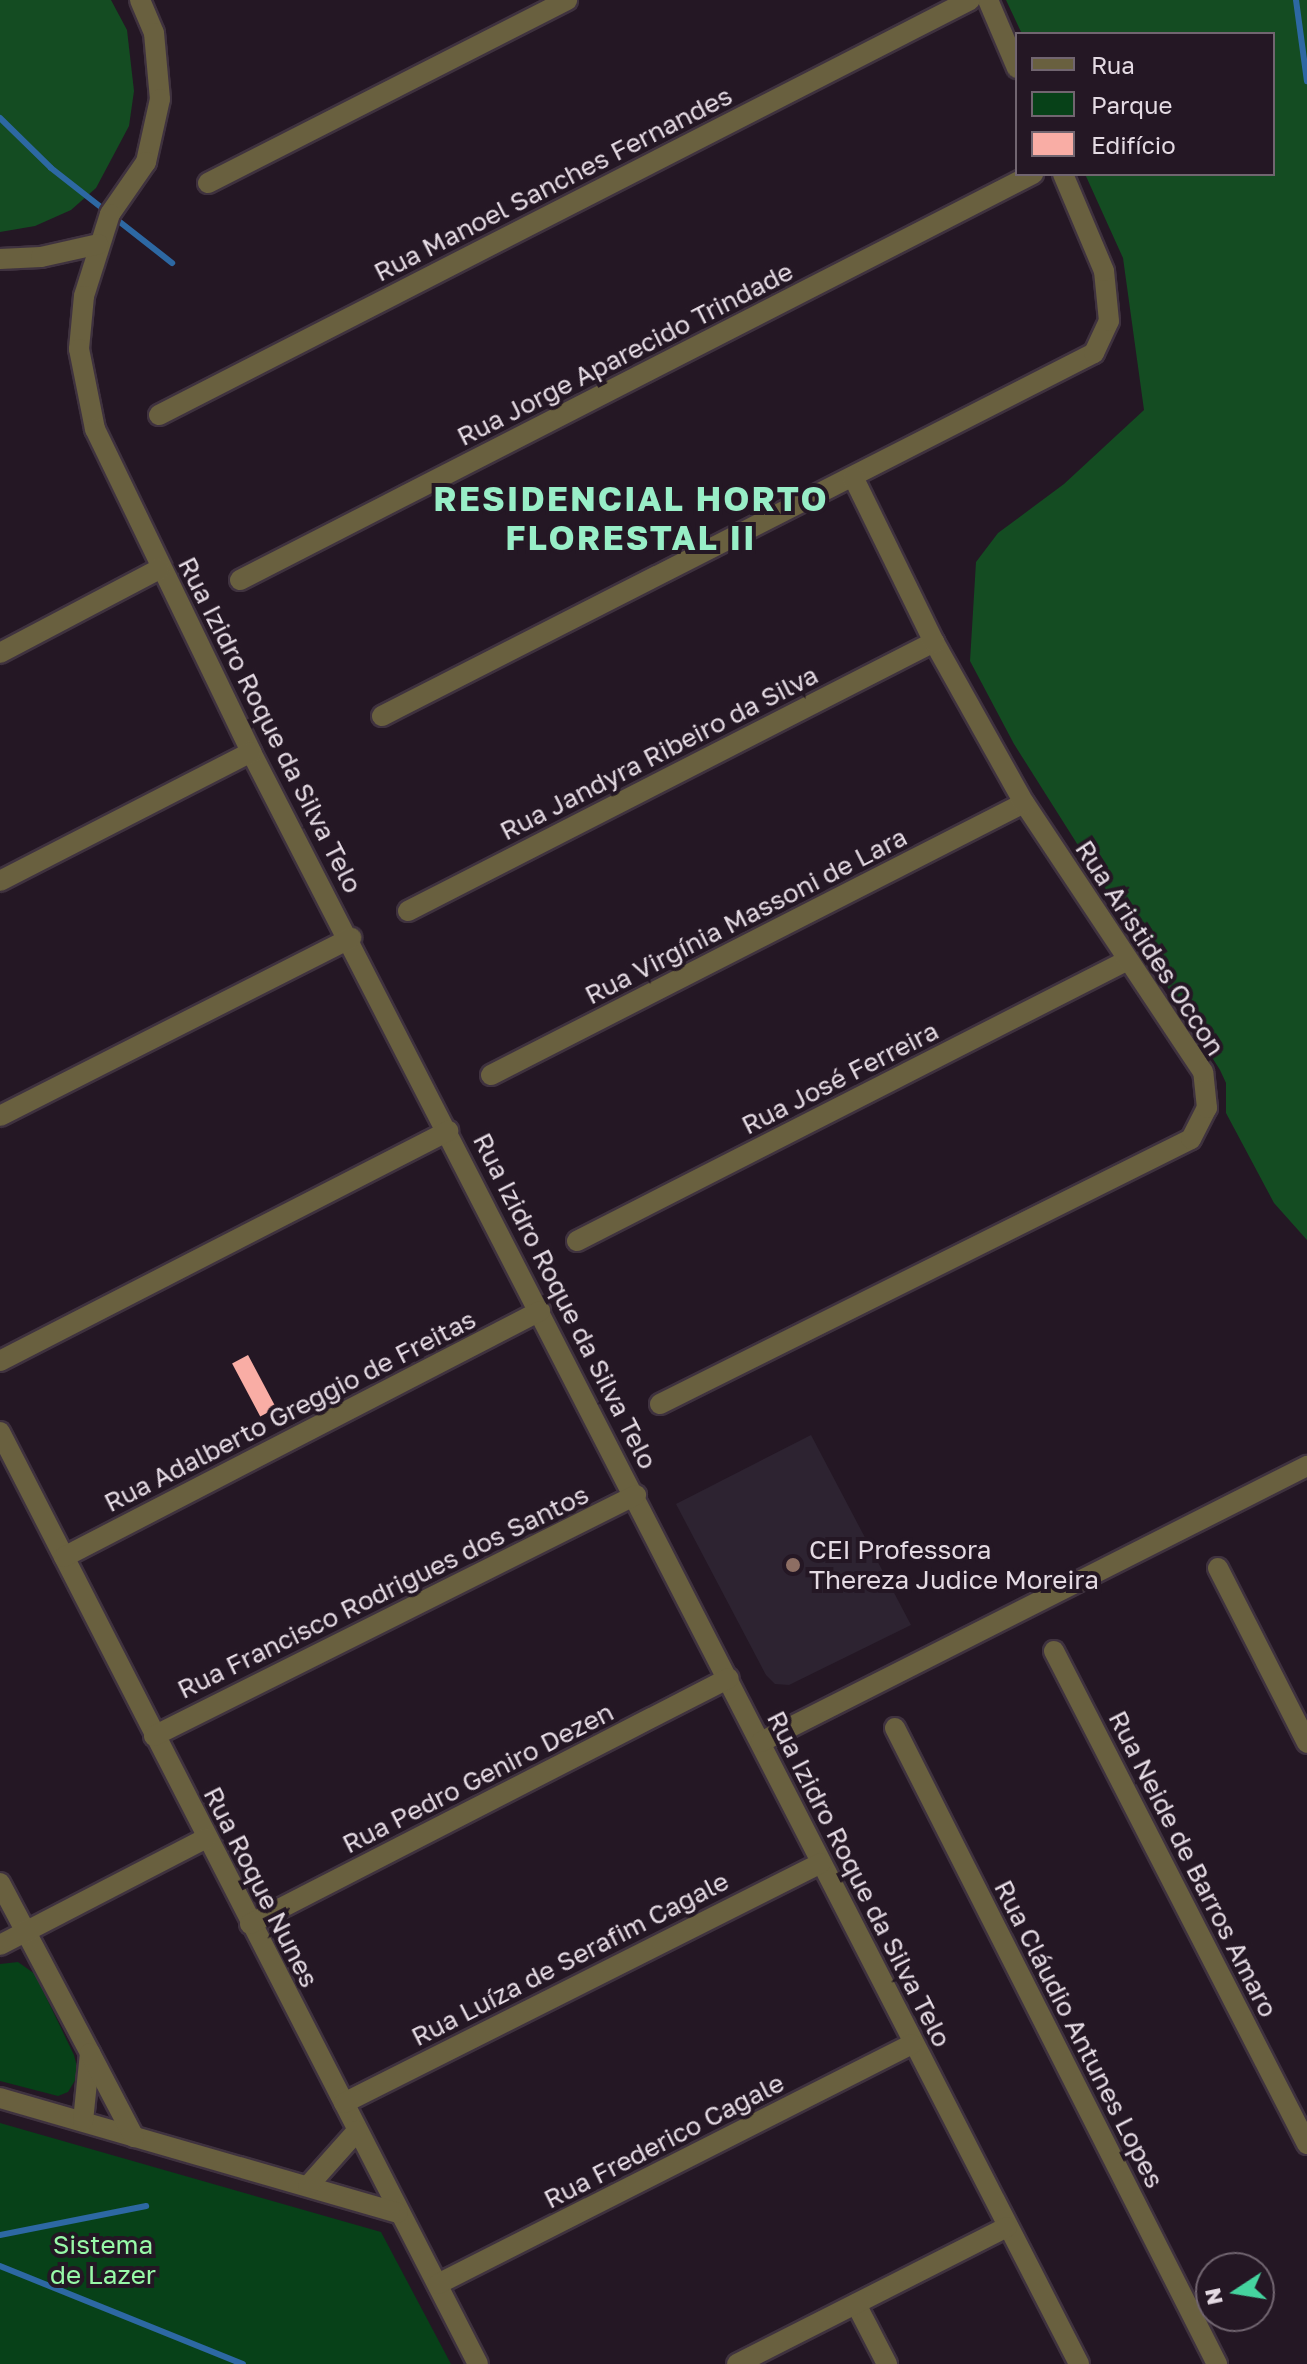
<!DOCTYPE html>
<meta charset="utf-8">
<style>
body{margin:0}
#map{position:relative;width:1307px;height:2364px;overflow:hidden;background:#241724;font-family:"Golos Text",sans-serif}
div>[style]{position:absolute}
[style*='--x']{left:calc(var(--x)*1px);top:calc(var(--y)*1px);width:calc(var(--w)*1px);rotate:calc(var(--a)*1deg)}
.education>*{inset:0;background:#2d2331}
.green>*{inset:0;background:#074118}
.forest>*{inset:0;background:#144c22}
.stream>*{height:6px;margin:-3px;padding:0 3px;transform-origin:3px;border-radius:3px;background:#2d68a3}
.building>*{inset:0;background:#f9ada5;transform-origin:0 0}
.roads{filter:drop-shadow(2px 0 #3f323f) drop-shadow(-2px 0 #3f323f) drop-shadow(0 2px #3f323f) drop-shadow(0 -2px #3f323f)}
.minor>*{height:20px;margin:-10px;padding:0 10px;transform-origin:10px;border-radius:10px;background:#69603f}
.dots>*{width:22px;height:22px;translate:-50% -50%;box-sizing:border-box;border:4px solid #241724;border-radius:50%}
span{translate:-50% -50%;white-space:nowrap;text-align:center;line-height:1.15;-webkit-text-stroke:8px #241724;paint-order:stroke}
.street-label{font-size:26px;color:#e4dae3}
.poi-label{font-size:26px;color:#e4dae3}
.left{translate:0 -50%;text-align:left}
.park-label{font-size:26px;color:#98f9a8}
.district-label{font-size:34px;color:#98eec7;font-weight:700;letter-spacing:2px}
.legend{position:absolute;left:1015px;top:32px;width:260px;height:144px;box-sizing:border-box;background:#241724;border:2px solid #716570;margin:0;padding:10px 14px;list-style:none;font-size:24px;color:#e4dae3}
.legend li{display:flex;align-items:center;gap:16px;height:40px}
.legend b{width:40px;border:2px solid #716570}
.north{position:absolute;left:1195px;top:2252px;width:80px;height:80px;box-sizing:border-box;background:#241724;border:2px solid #716570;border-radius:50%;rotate:258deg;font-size:22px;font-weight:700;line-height:32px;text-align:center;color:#e4dae3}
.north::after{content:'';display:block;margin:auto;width:28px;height:36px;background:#45d49f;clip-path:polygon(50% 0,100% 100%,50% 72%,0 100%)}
</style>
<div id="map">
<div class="education">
<i style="clip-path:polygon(811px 1435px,911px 1625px,789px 1685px,775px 1684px,766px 1675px,676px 1504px)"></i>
</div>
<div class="green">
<i style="clip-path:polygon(18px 1962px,35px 1974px,74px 2055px,79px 2074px,68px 2092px,58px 2096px,0 2081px,0 1964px)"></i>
<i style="clip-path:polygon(0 2123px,381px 2232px,451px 2364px,0 2364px)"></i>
</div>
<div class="forest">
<i style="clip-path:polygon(0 0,111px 0,127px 30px,134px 91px,129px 126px,96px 188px,71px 210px,35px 226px,0 232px)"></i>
<i style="clip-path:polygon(1006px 0,1307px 0,1307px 1240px,1274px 1203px,1226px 1113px,1226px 1083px,1220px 1070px,1014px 744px,970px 661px,976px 562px,998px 533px,1064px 484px,1144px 410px,1123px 258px,1085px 174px,1273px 174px,1273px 34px,1022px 34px)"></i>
</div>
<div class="stream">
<i style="--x:1296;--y:0;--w:82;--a:82.3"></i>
<i style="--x:0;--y:118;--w:71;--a:44.4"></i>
<i style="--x:51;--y:168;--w:154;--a:38.1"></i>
<i style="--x:0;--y:2235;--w:149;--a:-11.2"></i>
<i style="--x:0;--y:2266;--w:262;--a:22"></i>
</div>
<div class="building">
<i style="left:248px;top:1355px;width:60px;height:18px;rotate:62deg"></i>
</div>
<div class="roads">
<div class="minor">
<i style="--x:140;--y:0;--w:36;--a:67"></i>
<i style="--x:154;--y:33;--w:66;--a:84.8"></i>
<i style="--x:160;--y:99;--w:65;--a:102.5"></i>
<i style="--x:146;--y:162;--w:63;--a:124.7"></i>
<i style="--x:110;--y:214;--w:86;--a:107.6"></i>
<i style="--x:84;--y:296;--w:53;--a:95.4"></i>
<i style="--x:79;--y:349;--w:82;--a:78.7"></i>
<i style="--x:95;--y:429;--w:359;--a:64.2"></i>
<i style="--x:251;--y:752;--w:1812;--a:62.81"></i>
<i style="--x:988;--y:0;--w:74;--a:66.9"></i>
<i style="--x:208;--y:183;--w:403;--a:-27"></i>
<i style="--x:0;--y:259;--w:41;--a:-2.8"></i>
<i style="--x:41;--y:257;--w:59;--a:-12.6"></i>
<i style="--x:159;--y:415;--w:911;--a:-27.1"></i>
<i style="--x:240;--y:580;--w:891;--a:-27.11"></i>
<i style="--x:0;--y:653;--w:180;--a:-27.8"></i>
<i style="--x:382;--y:716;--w:799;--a:-27.01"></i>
<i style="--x:1094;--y:353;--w:35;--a:-65"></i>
<i style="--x:1109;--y:321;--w:50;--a:-95.7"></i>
<i style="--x:1104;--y:271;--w:105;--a:-112.9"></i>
<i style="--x:0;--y:881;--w:282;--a:-27.2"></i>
<i style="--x:408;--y:911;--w:591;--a:-27.09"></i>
<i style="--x:491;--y:1075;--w:598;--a:-27.04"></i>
<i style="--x:0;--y:1116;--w:394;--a:-26.9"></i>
<i style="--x:577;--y:1241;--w:616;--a:-27.02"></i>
<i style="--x:0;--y:1361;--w:504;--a:-27.18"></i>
<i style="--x:660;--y:1404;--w:593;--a:-26.52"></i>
<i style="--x:1191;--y:1139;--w:35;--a:-63"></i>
<i style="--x:1207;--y:1108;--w:36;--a:-96"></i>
<i style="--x:1203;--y:1072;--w:323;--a:-123.6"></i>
<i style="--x:1024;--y:803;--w:184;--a:-119.2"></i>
<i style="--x:934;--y:642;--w:184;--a:-116.1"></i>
<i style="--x:0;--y:1432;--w:1047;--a:62.85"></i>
<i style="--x:64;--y:1557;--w:536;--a:-27.33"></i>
<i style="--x:1218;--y:1568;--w:196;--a:63"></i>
<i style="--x:1054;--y:1651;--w:554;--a:62.83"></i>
<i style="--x:895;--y:1728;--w:713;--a:63.15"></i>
<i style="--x:154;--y:1736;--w:539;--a:-26.57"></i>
<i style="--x:761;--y:1742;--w:612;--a:-26.82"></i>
<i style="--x:0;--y:1883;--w:192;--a:62.1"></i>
<i style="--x:250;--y:1924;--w:538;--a:-27.18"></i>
<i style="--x:0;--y:1945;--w:232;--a:-27.4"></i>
<i style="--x:0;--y:2098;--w:414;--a:16.1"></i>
<i style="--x:344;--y:2103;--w:534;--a:-26.71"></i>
<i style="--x:83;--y:2121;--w:68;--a:-84.1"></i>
<i style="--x:90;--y:2053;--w:95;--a:62.4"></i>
<i style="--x:308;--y:2186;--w:74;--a:-48.3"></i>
<i style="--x:438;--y:2284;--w:531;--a:-26.85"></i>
<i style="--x:856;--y:2304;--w:68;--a:62.7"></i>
<i style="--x:737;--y:2364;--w:303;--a:-26.9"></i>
</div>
</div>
<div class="dots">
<i style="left:793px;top:1565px;background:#8d6e63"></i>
</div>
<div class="street-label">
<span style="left:553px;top:184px;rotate:-27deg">Rua Manoel Sanches Fernandes</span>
<span style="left:625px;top:354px;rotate:-27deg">Rua Jorge Aparecido Trindade</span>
<span style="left:270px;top:725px;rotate:63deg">Rua Izidro Roque da Silva Telo</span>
<span style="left:659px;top:753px;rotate:-27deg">Rua Jandyra Ribeiro da Silva</span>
<span style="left:746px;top:916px;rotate:-27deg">Rua Virgínia Massoni de Lara</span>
<span style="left:1150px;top:948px;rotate:57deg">Rua Aristides Occon</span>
<span style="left:840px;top:1078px;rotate:-27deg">Rua José Ferreira</span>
<span style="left:565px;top:1301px;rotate:63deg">Rua Izidro Roque da Silva Telo</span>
<span style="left:290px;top:1411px;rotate:-27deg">Rua Adalberto Greggio de Freitas</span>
<span style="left:383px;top:1592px;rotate:-26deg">Rua Francisco Rodrigues dos Santos</span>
<span style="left:478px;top:1778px;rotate:-27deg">Rua Pedro Geniro Dezen</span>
<span style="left:1193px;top:1864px;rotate:63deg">Rua Neide de Barros Amaro</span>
<span style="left:859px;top:1879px;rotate:63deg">Rua Izidro Roque da Silva Telo</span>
<span style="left:261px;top:1887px;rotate:63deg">Rua Roque Nunes</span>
<span style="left:570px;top:1959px;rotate:-27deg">Rua Luíza de Serafim Cagale</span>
<span style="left:1079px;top:2034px;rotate:63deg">Rua Cláudio Antunes Lopes</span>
<span style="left:664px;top:2141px;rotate:-27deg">Rua Frederico Cagale</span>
</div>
<div class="poi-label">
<span class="left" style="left:809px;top:1565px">CEI Professora<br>Thereza Judice Moreira</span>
</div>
<div class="park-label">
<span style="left:103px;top:2260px">Sistema<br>de Lazer</span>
</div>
<div class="district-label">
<span style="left:631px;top:518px">RESIDENCIAL HORTO<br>FLORESTAL II</span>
</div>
<ul class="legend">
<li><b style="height:10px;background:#69603f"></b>Rua</li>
<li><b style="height:22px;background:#074118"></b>Parque</li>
<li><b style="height:22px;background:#f9ada5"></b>Edifício</li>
</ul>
<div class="north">N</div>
</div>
